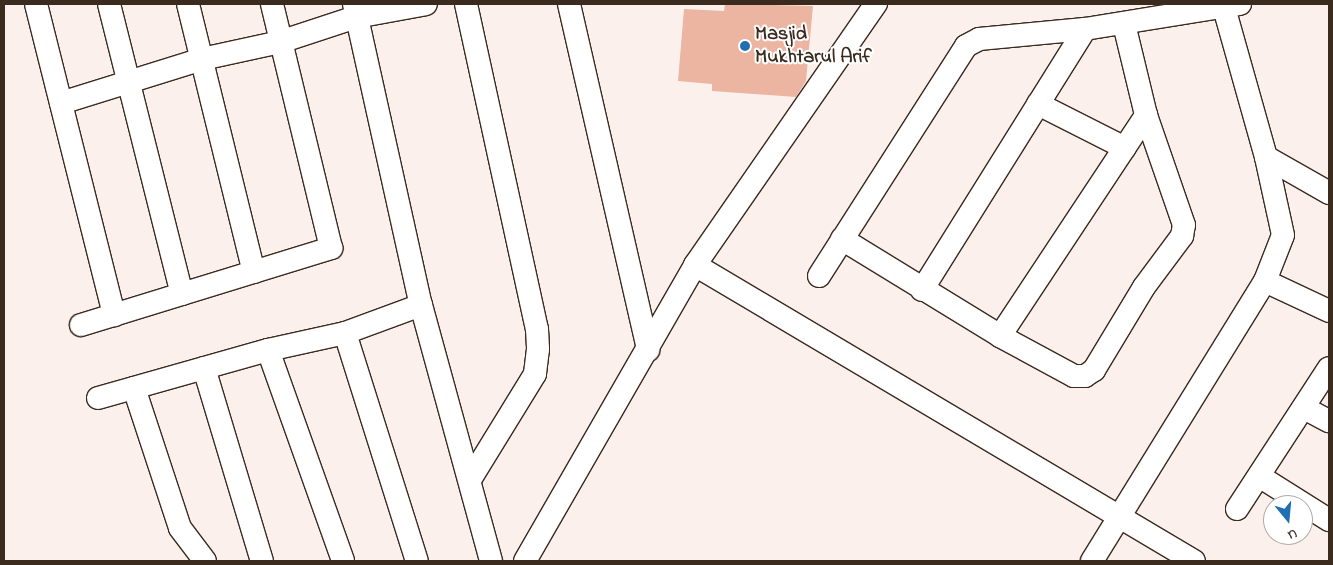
<!DOCTYPE html>
<style>
body{margin:0}
#map{position:relative;width:1333px;height:565px;overflow:hidden;background:#fbf0ec;font-family:"Indie Flower",sans-serif}
div>[style]{position:absolute}
[style*='--x']{left:calc(var(--x)*1px);top:calc(var(--y)*1px);width:calc(var(--w)*1px);rotate:calc(var(--a)*1deg)}
.building>*{inset:0;background:#ecb5a1}
.roads{filter:drop-shadow(1px 0 #3b2a1e) drop-shadow(-1px 0 #3b2a1e) drop-shadow(0 1px #3b2a1e) drop-shadow(0 -1px #3b2a1e)}
.minor>*{height:22px;margin:-11px;padding:0 11px;transform-origin:11px;border-radius:11px;background:#fff}
.dots>*{width:14px;height:14px;translate:-50% -50%;box-sizing:border-box;border:2px solid #fff;border-radius:50%}
span{translate:-50% -50%;white-space:nowrap;text-align:center;line-height:1.15;-webkit-text-stroke:4px #fff;paint-order:stroke}
.poi-label{font-size:20px;color:#3b2a1e;font-weight:700}
.left{translate:0 -50%;text-align:left}
.frame{position:absolute;inset:0;border:5px solid #3b2a1e;pointer-events:none}
.north{position:absolute;left:1263px;top:495px;width:50px;height:50px;box-sizing:border-box;background:#fff;border:1px solid #b1aaa5;border-radius:50%;rotate:163deg;font-size:14px;font-weight:700;line-height:20px;text-align:center;color:#3b2a1e}
.north::after{content:'';display:block;margin:auto;width:18px;height:22px;background:#1f6fb2;clip-path:polygon(50% 0,100% 100%,50% 72%,0 100%)}
</style>
<div id="map">
<div class="building">
<i style="clip-path:polygon(725px 4px,813px 6px,806px 81px,796px 97px,712px 91px,712px 84px,678px 81px,684px 9px,724px 11px)"></i>
</div>
<div class="roads">
<div class="minor">
<i style="--x:36;--y:4;--w:321;--a:75.9"></i>
<i style="--x:109;--y:4;--w:299;--a:75.9"></i>
<i style="--x:188;--y:4;--w:276;--a:76.2"></i>
<i style="--x:354;--y:4;--w:308;--a:77.5"></i>
<i style="--x:421;--y:305;--w:265;--a:74.7"></i>
<i style="--x:466;--y:4;--w:333;--a:77.7"></i>
<i style="--x:537;--y:329;--w:20;--a:87"></i>
<i style="--x:538;--y:349;--w:25;--a:97"></i>
<i style="--x:535;--y:374;--w:122;--a:121.6"></i>
<i style="--x:569;--y:4;--w:355;--a:77.1"></i>
<i style="--x:61;--y:103;--w:148;--a:-17.3"></i>
<i style="--x:202;--y:59;--w:80;--a:-12.3"></i>
<i style="--x:280;--y:42;--w:80;--a:-18.2"></i>
<i style="--x:356;--y:17;--w:71;--a:-10.5"></i>
<i style="--x:1038;--y:104;--w:97;--a:26.8"></i>
<i style="--x:1266;--y:157;--w:73;--a:29.7"></i>
<i style="--x:842;--y:239;--w:185;--a:31.5"></i>
<i style="--x:1000;--y:336;--w:84;--a:28.4"></i>
<i style="--x:1074;--y:376;--w:11;--a:0"></i>
<i style="--x:1085;--y:376;--w:11;--a:-34"></i>
<i style="--x:1094;--y:370;--w:97;--a:-58.9"></i>
<i style="--x:1144;--y:287;--w:64;--a:-53.3"></i>
<i style="--x:1182;--y:236;--w:11;--a:-80"></i>
<i style="--x:1184;--y:225;--w:116;--a:-109.1"></i>
<i style="--x:1146;--y:115;--w:94;--a:-103.6"></i>
<i style="--x:695;--y:265;--w:580;--a:30.68"></i>
<i style="--x:819;--y:276;--w:273;--a:-57.4"></i>
<i style="--x:966;--y:46;--w:15;--a:-28"></i>
<i style="--x:979;--y:39;--w:106;--a:-5.4"></i>
<i style="--x:1085;--y:29;--w:157;--a:-9.2"></i>
<i style="--x:1265;--y:281;--w:71;--a:25.1"></i>
<i style="--x:922;--y:290;--w:308;--a:-58"></i>
<i style="--x:81;--y:325;--w:262;--a:-17.1"></i>
<i style="--x:331;--y:248;--w:251;--a:-103.6"></i>
<i style="--x:345;--y:333;--w:239;--a:72.5"></i>
<i style="--x:1000;--y:336;--w:265;--a:-56.5"></i>
<i style="--x:268;--y:350;--w:224;--a:70.4"></i>
<i style="--x:204;--y:368;--w:202;--a:73.3"></i>
<i style="--x:134;--y:388;--w:147;--a:71.8"></i>
<i style="--x:180;--y:528;--w:41;--a:52.9"></i>
<i style="--x:98;--y:398;--w:177;--a:-15.8"></i>
<i style="--x:268;--y:350;--w:79;--a:-12.4"></i>
<i style="--x:345;--y:333;--w:81;--a:-20.2"></i>
<i style="--x:1306;--y:409;--w:26;--a:28"></i>
<i style="--x:1259;--y:476;--w:83;--a:32.2"></i>
<i style="--x:1237;--y:509;--w:168;--a:-56.9"></i>
<i style="--x:525;--y:561;--w:341;--a:-60.1"></i>
<i style="--x:695;--y:265;--w:318;--a:-55.3"></i>
<i style="--x:1092;--y:561;--w:329;--a:-58.3"></i>
<i style="--x:1265;--y:281;--w:49;--a:-68.6"></i>
<i style="--x:1283;--y:235;--w:80;--a:-102.3"></i>
<i style="--x:1266;--y:157;--w:159;--a:-105.7"></i>
</div>
</div>
<div class="dots">
<i style="left:745px;top:46px;background:#1f6fb2"></i>
</div>
<div class="poi-label">
<span class="left" style="left:755px;top:46px">Masjid<br>Mukhtarul Arif</span>
</div>
<div class="frame"></div>
<div class="north">U</div>
</div>
